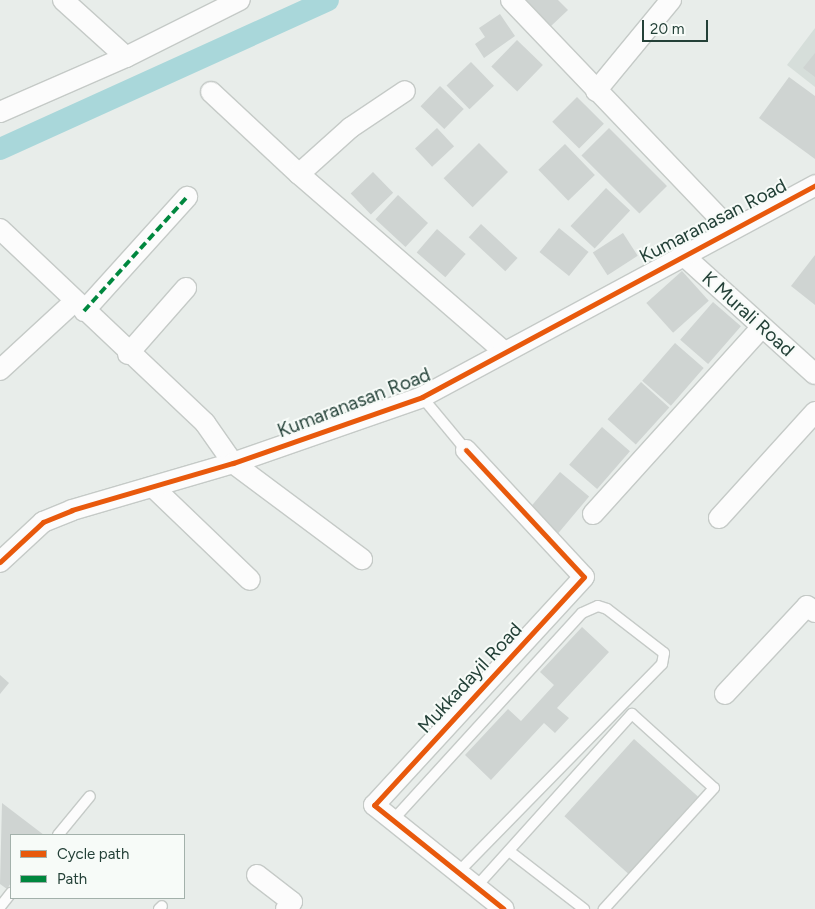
<!DOCTYPE html>
<style>
body{margin:0}
#map{position:relative;width:815px;height:909px;overflow:hidden;background:#e8edea;font-family:Figtree,sans-serif}
div>[style]{position:absolute}
[style*='--x']{left:calc(var(--x)*1px);top:calc(var(--y)*1px);width:calc(var(--w)*1px);rotate:calc(var(--a)*1deg)}
.built>*{inset:0;background:#d6deda}
.canal>*{height:22px;margin:-11px;padding:0 11px;transform-origin:11px;border-radius:11px;background:#a9d7da}
.building>*{inset:0;background:#cfd4d2;transform-origin:0 0}
.roads{filter:drop-shadow(1px 0 #c5cac7) drop-shadow(-1px 0 #c5cac7) drop-shadow(0 1px #c5cac7) drop-shadow(0 -1px #c5cac7)}
.service>*{height:10px;margin:-5px;padding:0 5px;transform-origin:5px;border-radius:5px;background:#fcfcfc}
.minor>*{height:20px;margin:-10px;padding:0 10px;transform-origin:10px;border-radius:10px;background:#fcfcfc}
.quiet>*{height:4px;margin-top:-2px;transform-origin:0;background:repeating-linear-gradient(90deg,#00873e 0 8px,transparent 0 12px)}
.cycleway>*{height:5px;margin:-2.5px;padding:0 2.5px;transform-origin:2.5px;border-radius:2.5px;background:#e8590c}
span{translate:-50% -50%;white-space:nowrap;text-align:center;line-height:1.15;-webkit-text-stroke:4px #f7fbf8;paint-order:stroke}
.street-label{font-size:19px;color:#244138}
.legend{position:absolute;left:10px;top:834px;width:175px;height:65px;box-sizing:border-box;background:#f7fbf8;border:1px solid #a3b1ab;margin:0;padding:6px 9px;list-style:none;font-size:15px;color:#244138}
.legend li{display:flex;align-items:center;gap:10px;height:25px}
.legend b{width:25px;border:1px solid #a3b1ab}
.scale{position:absolute;left:642px;top:20px;width:66px;height:22px;box-sizing:border-box;border:2px solid #244138;border-top:0;padding-left:6px;font-size:15px;line-height:18px;white-space:nowrap;color:#244138;-webkit-text-stroke:4px #f7fbf8;paint-order:stroke}
</style>
<div id="map">
<div class="built">
<i style="clip-path:polygon(815px 28px,815px 87px,787px 65px)"></i>
</div>
<div class="canal">
<i style="--x:0;--y:149;--w:360;--a:-24.4"></i>
</div>
<div class="building">
<i style="clip-path:polygon(522px 0,558px 0,568px 10px,550px 27px)"></i>
<i style="clip-path:polygon(500px 14px,515px 36px,484px 58px,475px 44px,485px 37px,479px 28px)"></i>
<i style="left:517px;top:40px;width:36px;height:37px;rotate:44deg"></i>
<i style="clip-path:polygon(815px 53px,815px 77px,803px 68px)"></i>
<i style="left:471px;top:62px;width:33px;height:34px;rotate:46deg"></i>
<i style="clip-path:polygon(789px 77px,815px 96px,815px 159px,759px 118px)"></i>
<i style="left:440px;top:86px;width:33px;height:28px;rotate:44deg"></i>
<i style="left:577px;top:97px;width:38px;height:35px;rotate:45deg"></i>
<i style="left:437px;top:128px;width:25px;height:30px;rotate:47deg"></i>
<i style="left:609px;top:128px;width:82px;height:39px;rotate:45deg"></i>
<i style="left:479px;top:143px;width:41px;height:50px;rotate:45deg"></i>
<i style="left:565px;top:144px;width:43px;height:37px;rotate:46deg"></i>
<i style="left:373px;top:172px;width:29px;height:31px;rotate:46deg"></i>
<i style="left:606px;top:188px;width:33px;height:52px;rotate:43deg"></i>
<i style="left:398px;top:195px;width:41px;height:33px;rotate:43deg"></i>
<i style="left:481px;top:224px;width:50px;height:18px;rotate:43deg"></i>
<i style="left:559px;top:228px;width:38px;height:31px;rotate:39deg"></i>
<i style="left:437px;top:229px;width:38px;height:31px;rotate:41deg"></i>
<i style="left:623px;top:233px;width:27px;height:36px;rotate:57deg"></i>
<i style="clip-path:polygon(815px 255px,815px 305px,791px 286px)"></i>
<i style="left:682px;top:271px;width:40px;height:48px;rotate:48deg"></i>
<i style="left:713px;top:302px;width:37px;height:50px;rotate:41deg"></i>
<i style="left:675px;top:343px;width:38px;height:50px;rotate:41deg"></i>
<i style="left:641px;top:382px;width:38px;height:50px;rotate:42deg"></i>
<i style="left:602px;top:427px;width:37px;height:50px;rotate:41deg"></i>
<i style="left:560px;top:472px;width:38px;height:49px;rotate:40deg"></i>
<i style="clip-path:polygon(582px 627px,609px 652px,557px 708px,569px 718px,555px 733px,544px 723px,491px 780px,465px 755px,508px 709px,521px 721px,554px 685px,540px 672px)"></i>
<i style="clip-path:polygon(0 675px,9px 683px,0 694px)"></i>
<i style="left:634px;top:739px;width:86px;height:104px;rotate:42deg"></i>
<i style="clip-path:polygon(2px 803px,44px 835px,11px 835px,11px 883px,7px 889px,0 884px)"></i>
</div>
<div class="roads">
<div class="service">
<i style="--x:422;--y:397;--w:69;--a:50.3"></i>
<i style="--x:393;--y:820;--w:280;--a:-47.6"></i>
<i style="--x:582;--y:613;--w:17;--a:-24"></i>
<i style="--x:598;--y:606;--w:9;--a:18"></i>
<i style="--x:607;--y:609;--w:72;--a:37.7"></i>
<i style="--x:664;--y:653;--w:11;--a:100"></i>
<i style="--x:662;--y:664;--w:291;--a:134.4"></i>
<i style="--x:58;--y:835;--w:50;--a:-50.6"></i>
<i style="--x:509;--y:851;--w:95;--a:37.7"></i>
<i style="--x:476;--y:887;--w:233;--a:-48"></i>
<i style="--x:632;--y:714;--w:110;--a:42.1"></i>
<i style="--x:714;--y:788;--w:164;--a:132.3"></i>
<i style="--x:0;--y:907;--w:18;--a:-52"></i>
<i style="--x:159;--y:909;--w:4;--a:-45"></i>
</div>
<div class="minor">
<i style="--x:63;--y:0;--w:85;--a:42.1"></i>
<i style="--x:511;--y:0;--w:317;--a:46.3"></i>
<i style="--x:596;--y:91;--w:118;--a:-50.5"></i>
<i style="--x:211;--y:92;--w:120;--a:43"></i>
<i style="--x:299;--y:174;--w:270;--a:40.9"></i>
<i style="--x:0;--y:112;--w:137;--a:-23.6"></i>
<i style="--x:126;--y:57;--w:127;--a:-26.6"></i>
<i style="--x:299;--y:174;--w:69;--a:-42"></i>
<i style="--x:350;--y:128;--w:66;--a:-33.9"></i>
<i style="--x:0;--y:229;--w:282;--a:43.4"></i>
<i style="--x:205;--y:423;--w:49;--a:55"></i>
<i style="--x:233;--y:463;--w:161;--a:36.7"></i>
<i style="--x:682;--y:254;--w:179;--a:42.1"></i>
<i style="--x:84;--y:311;--w:154;--a:-47.9"></i>
<i style="--x:128;--y:354;--w:88;--a:-48.7"></i>
<i style="--x:0;--y:370;--w:102;--a:-42.6"></i>
<i style="--x:466;--y:450;--w:173;--a:47.1"></i>
<i style="--x:584;--y:577;--w:310;--a:132.6"></i>
<i style="--x:374;--y:805;--w:166;--a:38.7"></i>
<i style="--x:153;--y:487;--w:134;--a:43.8"></i>
<i style="--x:593;--y:514;--w:252;--a:-47.9"></i>
<i style="--x:719;--y:518;--w:143;--a:-47.8"></i>
<i style="--x:0;--y:562;--w:59;--a:-42.9"></i>
<i style="--x:43;--y:522;--w:31;--a:-22"></i>
<i style="--x:72;--y:510;--w:168;--a:-16.3"></i>
<i style="--x:233;--y:463;--w:200;--a:-19.2"></i>
<i style="--x:422;--y:397;--w:447;--a:-28.3"></i>
<i style="--x:725;--y:694;--w:120;--a:-47"></i>
<i style="--x:807;--y:606;--w:10;--a:37"></i>
<i style="--x:257;--y:875;--w:44;--a:37.6"></i>
<i style="--x:292;--y:902;--w:9;--a:131"></i>
</div>
</div>
<div class="quiet">
<i style="--x:84;--y:311;--w:154;--a:-47.9"></i>
</div>
<div class="cycleway">
<i style="--x:466;--y:450;--w:173;--a:47.1"></i>
<i style="--x:584;--y:577;--w:310;--a:132.6"></i>
<i style="--x:374;--y:805;--w:166;--a:38.7"></i>
<i style="--x:0;--y:562;--w:59;--a:-42.9"></i>
<i style="--x:43;--y:522;--w:31;--a:-22"></i>
<i style="--x:72;--y:510;--w:168;--a:-16.3"></i>
<i style="--x:233;--y:463;--w:200;--a:-19.2"></i>
<i style="--x:422;--y:397;--w:447;--a:-28.3"></i>
</div>
<div class="street-label">
<span style="left:713px;top:221px;rotate:-27deg">Kumaranasan Road</span>
<span style="left:748px;top:314px;rotate:42deg">K Murali Road</span>
<span style="left:354px;top:403px;rotate:-21deg">Kumaranasan Road</span>
<span style="left:470px;top:678px;rotate:-47deg">Mukkadayil Road</span>
</div>
<ul class="legend">
<li><b style="height:6px;background:#e8590c"></b>Cycle path</li>
<li><b style="height:6px;background:#00873e"></b>Path</li>
</ul>
<div class="scale">20 m</div>
</div>
